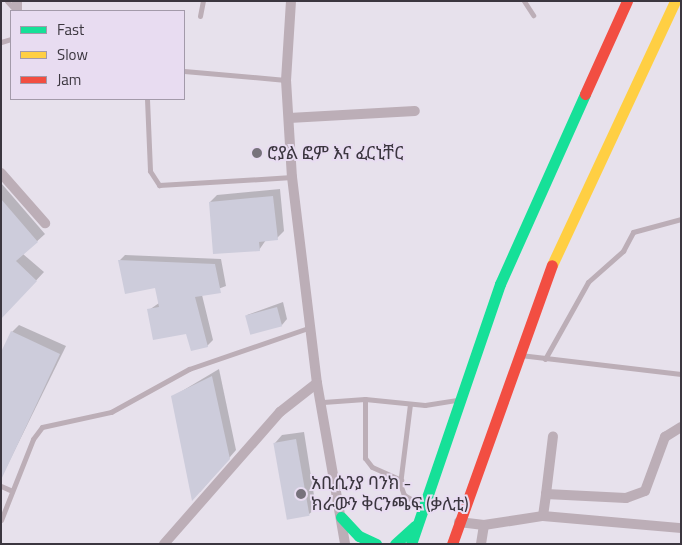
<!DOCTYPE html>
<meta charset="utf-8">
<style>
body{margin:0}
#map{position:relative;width:682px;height:545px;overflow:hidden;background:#e7e1ec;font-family:"Titillium Web","Noto Sans Ethiopic",sans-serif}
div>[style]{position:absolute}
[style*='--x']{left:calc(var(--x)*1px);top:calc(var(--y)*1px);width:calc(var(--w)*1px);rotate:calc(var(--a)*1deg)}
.shadow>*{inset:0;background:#0003}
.building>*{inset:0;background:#cdccdb;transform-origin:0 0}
.lane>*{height:5px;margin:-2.5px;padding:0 2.5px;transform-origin:2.5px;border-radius:2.5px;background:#bcaeb7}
.street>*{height:10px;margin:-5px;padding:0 5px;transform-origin:5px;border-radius:5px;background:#bcaeb7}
.fast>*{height:11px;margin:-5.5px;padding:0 5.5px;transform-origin:5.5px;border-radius:5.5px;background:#16e098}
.slow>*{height:11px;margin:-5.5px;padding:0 5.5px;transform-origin:5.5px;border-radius:5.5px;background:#ffcf43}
.jam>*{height:11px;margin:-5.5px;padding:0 5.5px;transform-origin:5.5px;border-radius:5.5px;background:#f24e42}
.dots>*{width:14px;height:14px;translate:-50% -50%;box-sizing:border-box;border:2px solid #e8dcf1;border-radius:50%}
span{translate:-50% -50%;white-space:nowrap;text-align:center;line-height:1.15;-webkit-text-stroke:4px #e8dcf1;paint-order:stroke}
.poi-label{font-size:18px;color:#3b363f}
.left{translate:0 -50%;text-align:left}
.frame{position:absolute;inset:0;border:2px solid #3b363f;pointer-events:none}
.legend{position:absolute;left:10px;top:10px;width:175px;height:90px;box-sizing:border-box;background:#e8dcf1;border:1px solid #a39aaa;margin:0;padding:6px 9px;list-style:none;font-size:15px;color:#3b363f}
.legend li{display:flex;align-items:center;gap:10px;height:25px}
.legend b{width:25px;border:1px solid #a39aaa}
</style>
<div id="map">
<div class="shadow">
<i style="clip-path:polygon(1px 183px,45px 234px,23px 254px,44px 272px,1px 318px)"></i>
<i style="clip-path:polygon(280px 189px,284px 231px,277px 238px,266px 240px,259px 250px,210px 202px,217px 195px)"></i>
<i style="clip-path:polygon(125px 255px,221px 259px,226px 286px,202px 295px,213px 340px,207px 346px,149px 310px,159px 303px,156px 287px,119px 261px)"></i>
<i style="clip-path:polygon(283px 302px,287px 319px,282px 325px,247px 315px)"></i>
<i style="clip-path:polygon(19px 325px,66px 346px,7px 466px,12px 332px)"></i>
<i style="clip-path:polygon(219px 369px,236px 450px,200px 492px,172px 397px)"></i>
<i style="clip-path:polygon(304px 432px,316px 508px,308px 515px,275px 443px,282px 435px)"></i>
</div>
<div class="building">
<i style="clip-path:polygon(273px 196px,278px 240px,259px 242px,260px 251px,213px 254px,209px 202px)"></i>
<i style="clip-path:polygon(1px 199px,38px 242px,16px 261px,37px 281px,1px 319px)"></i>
<i style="clip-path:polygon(118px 260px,215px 264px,221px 293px,195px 297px,208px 347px,191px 351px,186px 334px,153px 340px,147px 309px,159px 307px,155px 288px,125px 294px)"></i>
<i style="left:277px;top:307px;width:20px;height:33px;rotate:75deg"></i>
<i style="clip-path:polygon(11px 331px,60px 354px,1px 480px,1px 352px)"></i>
<i style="clip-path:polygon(212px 376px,230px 459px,192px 501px,171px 396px)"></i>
<i style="left:296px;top:439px;width:78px;height:23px;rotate:80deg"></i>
</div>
<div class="lane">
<i style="--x:7;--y:1;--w:13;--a:48"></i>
<i style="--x:524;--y:1;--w:17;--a:57"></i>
<i style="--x:200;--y:16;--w:15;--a:-79"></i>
<i style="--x:1;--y:42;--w:10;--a:-17"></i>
<i style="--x:184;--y:71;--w:102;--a:5"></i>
<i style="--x:147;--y:99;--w:72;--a:87.6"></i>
<i style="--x:150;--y:171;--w:17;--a:57"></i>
<i style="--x:159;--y:185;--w:133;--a:-3.4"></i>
<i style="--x:520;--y:355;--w:162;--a:6.7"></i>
<i style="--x:545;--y:359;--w:88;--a:-60.8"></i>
<i style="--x:588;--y:282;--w:47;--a:-41.5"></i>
<i style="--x:623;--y:251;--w:21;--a:-62"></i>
<i style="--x:633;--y:232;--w:50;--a:-15.2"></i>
<i style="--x:365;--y:399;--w:59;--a:90"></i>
<i style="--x:365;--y:458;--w:11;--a:52"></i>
<i style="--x:372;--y:467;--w:32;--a:24"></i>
<i style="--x:323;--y:402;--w:42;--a:-4.1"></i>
<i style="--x:365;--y:399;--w:60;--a:5.7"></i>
<i style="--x:425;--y:405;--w:31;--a:-9"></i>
<i style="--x:410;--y:404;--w:81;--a:97.1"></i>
<i style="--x:400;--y:484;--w:12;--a:70"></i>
<i style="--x:404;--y:495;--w:21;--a:31"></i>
<i style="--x:1;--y:486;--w:12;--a:24"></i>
<i style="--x:1;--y:520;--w:87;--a:-68.4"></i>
<i style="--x:33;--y:439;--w:15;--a:-53"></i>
<i style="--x:42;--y:427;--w:71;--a:-12.3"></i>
<i style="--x:111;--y:412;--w:89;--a:-28.9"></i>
<i style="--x:189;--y:369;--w:129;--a:-19"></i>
</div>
<div class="street">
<i style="--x:17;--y:1;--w:10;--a:90"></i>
<i style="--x:291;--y:1;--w:79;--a:93.6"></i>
<i style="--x:286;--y:80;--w:97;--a:86.5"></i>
<i style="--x:292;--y:177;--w:208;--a:83.1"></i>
<i style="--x:317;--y:383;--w:163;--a:80.1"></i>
<i style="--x:289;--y:118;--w:126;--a:-3.2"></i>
<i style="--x:1;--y:173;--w:67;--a:48.7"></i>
<i style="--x:546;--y:494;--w:58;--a:-83.1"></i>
<i style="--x:543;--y:516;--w:22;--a:-82"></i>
<i style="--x:546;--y:494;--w:80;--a:2.9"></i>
<i style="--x:626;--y:498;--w:20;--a:-20"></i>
<i style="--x:645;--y:491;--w:58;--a:-69.7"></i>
<i style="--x:665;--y:437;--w:19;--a:-32"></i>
<i style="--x:459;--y:522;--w:25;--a:7"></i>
<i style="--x:484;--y:525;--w:60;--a:-8.7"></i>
<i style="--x:543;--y:516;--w:139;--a:5"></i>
<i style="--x:164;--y:544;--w:176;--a:-48.7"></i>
<i style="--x:280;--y:412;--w:47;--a:-38.1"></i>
<i style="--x:481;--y:544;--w:19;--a:-81"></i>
</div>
<div class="fast">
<i style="--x:341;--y:517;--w:26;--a:47"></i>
<i style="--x:359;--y:536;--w:19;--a:25"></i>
<i style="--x:395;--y:544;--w:27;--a:-42"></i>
<i style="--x:411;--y:544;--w:275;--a:-71.1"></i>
<i style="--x:500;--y:284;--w:208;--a:-65.9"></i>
</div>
<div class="slow">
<i style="--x:552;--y:265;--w:291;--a:-65"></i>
</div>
<div class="jam">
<i style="--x:585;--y:94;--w:102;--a:-65.7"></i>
<i style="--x:452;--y:544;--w:296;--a:-70.3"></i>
</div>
<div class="dots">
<i style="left:257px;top:153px;background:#77727c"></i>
<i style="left:301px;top:494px;background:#77727c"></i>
</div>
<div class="poi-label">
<span class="left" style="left:267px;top:153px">ሮያል ፎም እና ፈርኒቸር</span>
<span class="left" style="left:311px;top:494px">አቢሲንያ ባንክ -<br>ክራውን ቅርንጫፍ (ቃሊቲ)</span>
</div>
<div class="frame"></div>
<ul class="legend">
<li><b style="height:6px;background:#16e098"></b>Fast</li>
<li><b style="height:6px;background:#ffcf43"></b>Slow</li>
<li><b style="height:6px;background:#f24e42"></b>Jam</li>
</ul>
</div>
